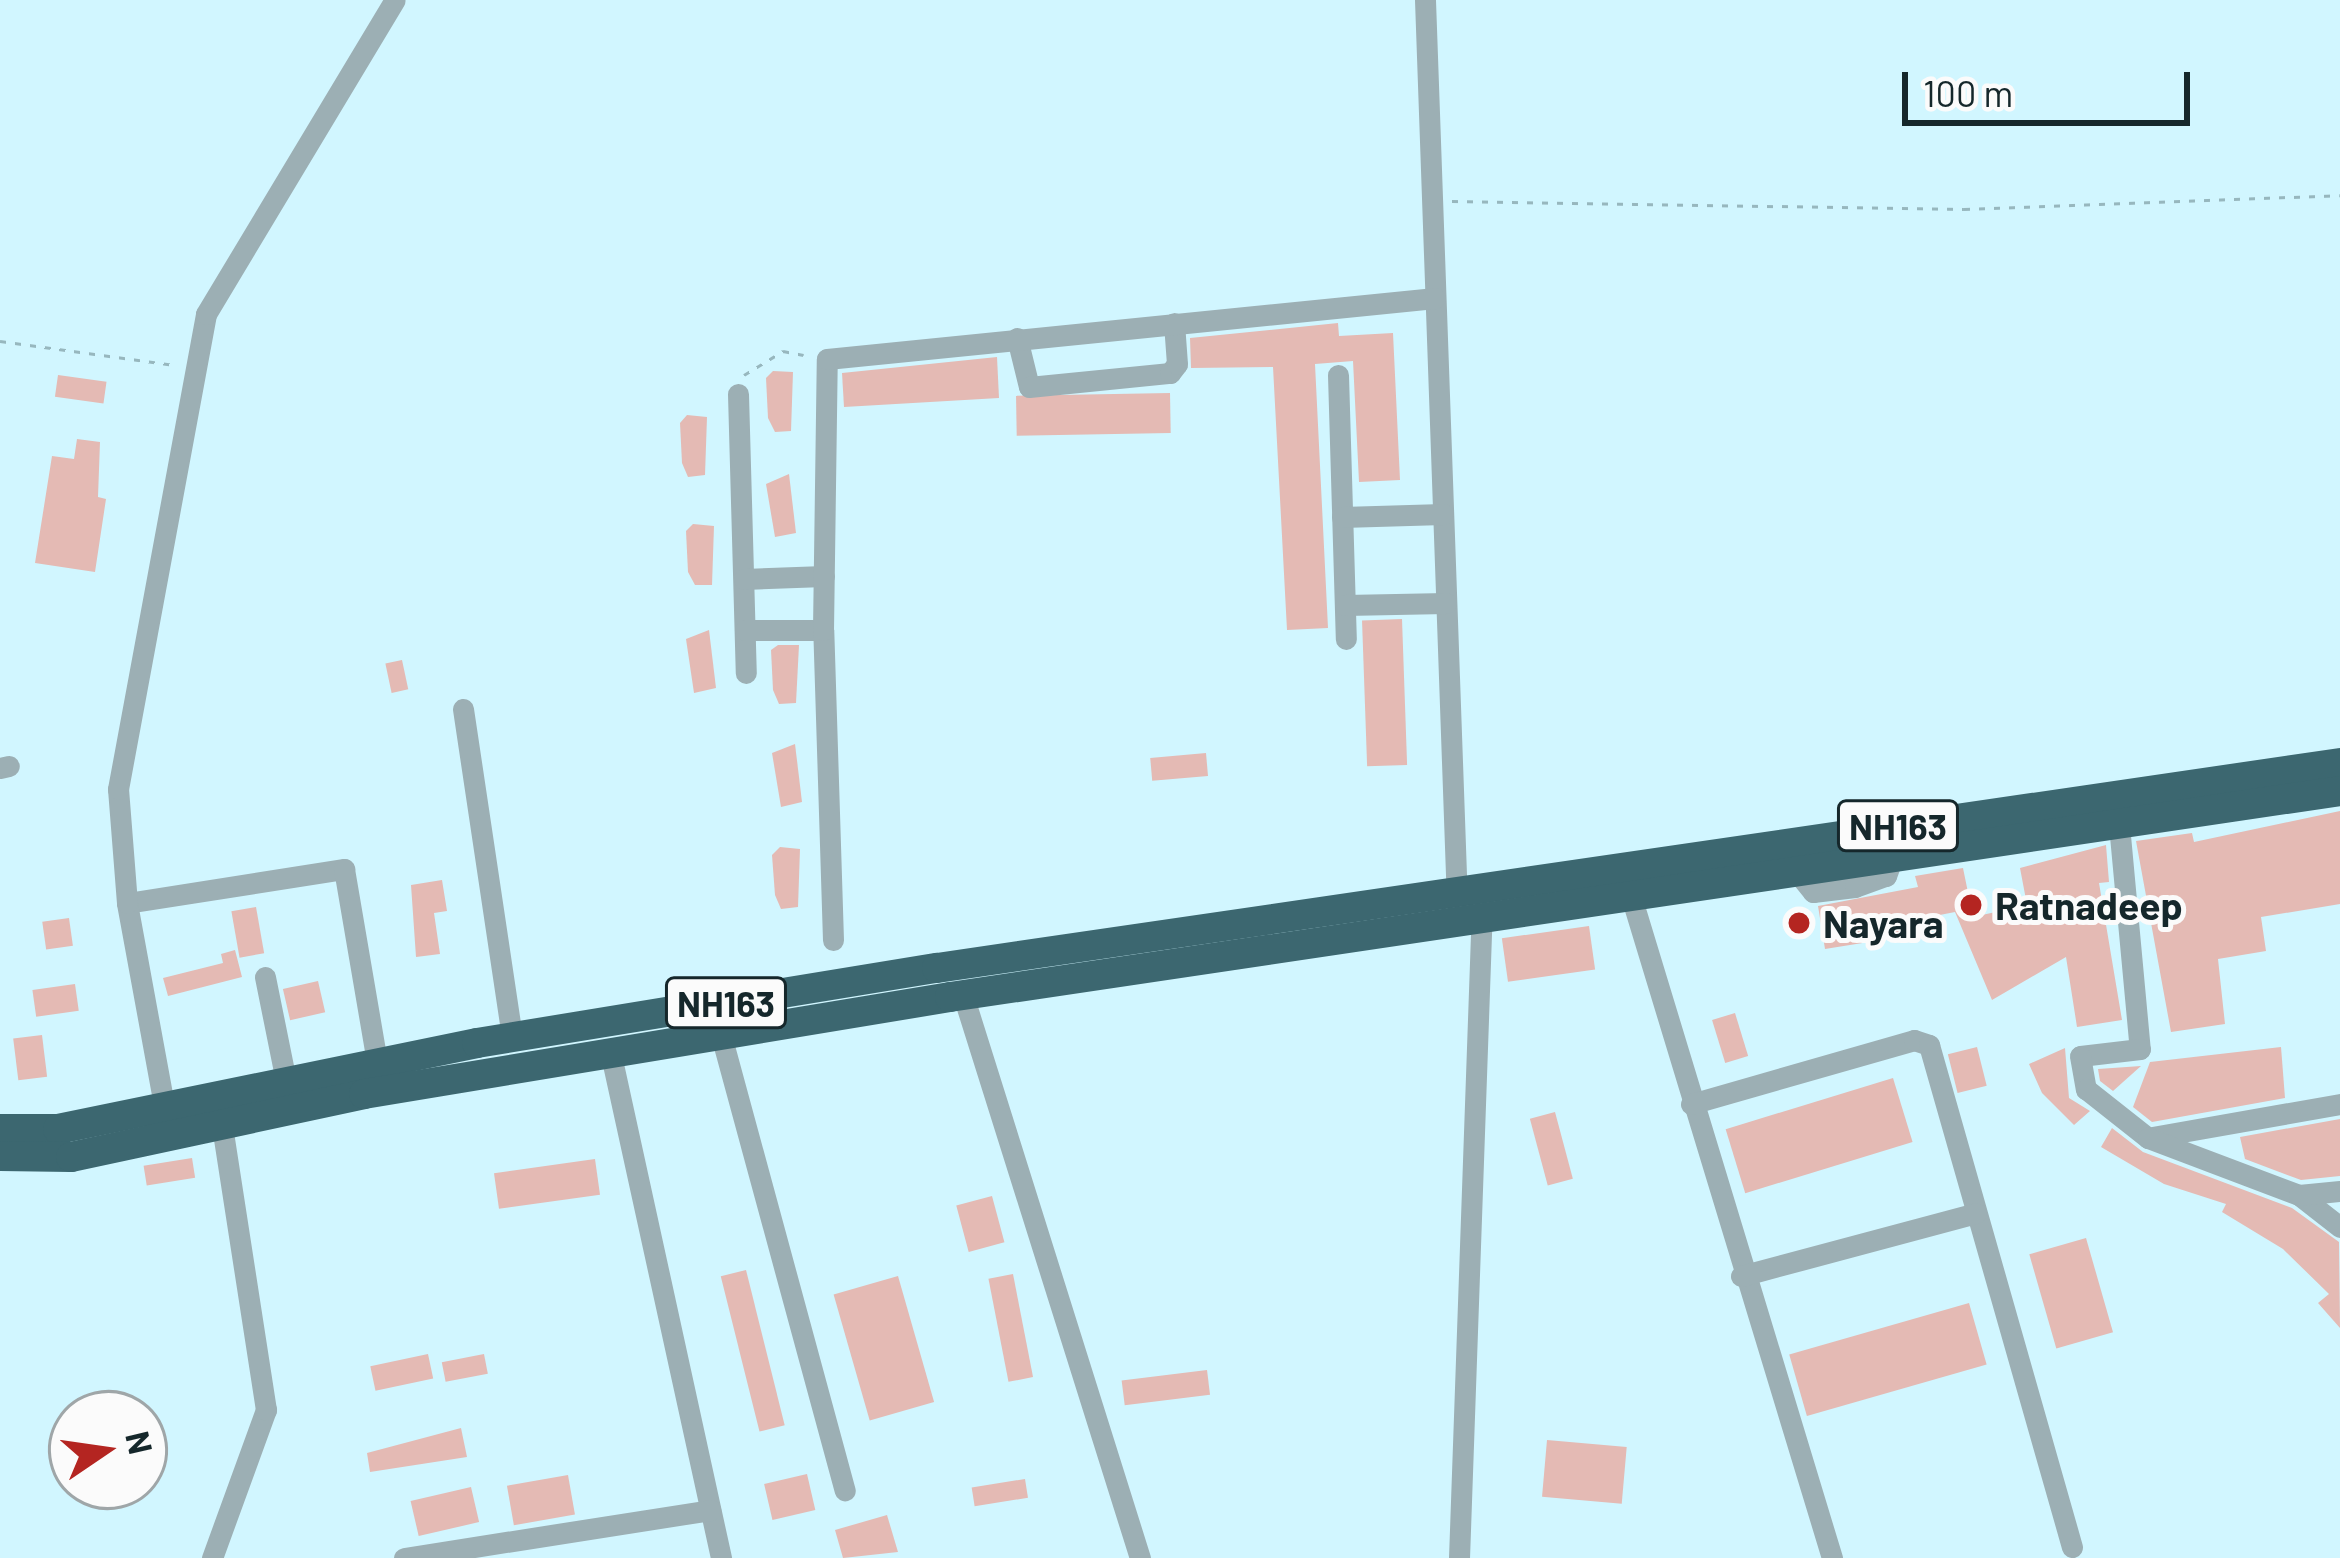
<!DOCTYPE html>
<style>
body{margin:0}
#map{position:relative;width:2340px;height:1558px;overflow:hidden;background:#d1f6ff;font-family:Barlow,sans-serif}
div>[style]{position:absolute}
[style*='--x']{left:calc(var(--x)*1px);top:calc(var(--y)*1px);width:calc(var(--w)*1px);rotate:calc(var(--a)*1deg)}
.building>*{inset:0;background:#e4bab4;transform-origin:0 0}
.path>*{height:3px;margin-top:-1.5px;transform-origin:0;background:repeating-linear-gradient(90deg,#97b7be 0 6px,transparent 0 15px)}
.minor>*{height:21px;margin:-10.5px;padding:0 10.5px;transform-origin:10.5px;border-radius:10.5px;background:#9cafb4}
.highway>*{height:30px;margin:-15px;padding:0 15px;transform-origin:15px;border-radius:15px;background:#3c6770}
.dots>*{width:33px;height:33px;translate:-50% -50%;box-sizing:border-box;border:6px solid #fbfbfb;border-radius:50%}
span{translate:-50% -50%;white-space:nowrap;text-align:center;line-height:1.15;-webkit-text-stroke:10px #fbfbfb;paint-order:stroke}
.shield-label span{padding:3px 9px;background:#fbfbfb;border:3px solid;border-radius:9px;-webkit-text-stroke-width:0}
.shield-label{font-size:36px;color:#15272b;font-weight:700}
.poi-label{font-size:39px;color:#15272b;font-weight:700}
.left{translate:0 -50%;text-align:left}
.north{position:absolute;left:48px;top:1390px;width:120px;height:120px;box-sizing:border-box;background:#fbfbfb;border:3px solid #9fa6a8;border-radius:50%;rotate:77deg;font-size:33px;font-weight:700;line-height:48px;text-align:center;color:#15272b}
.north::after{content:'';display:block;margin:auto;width:42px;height:54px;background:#b42521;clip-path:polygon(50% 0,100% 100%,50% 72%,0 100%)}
.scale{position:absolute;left:1902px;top:72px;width:288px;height:54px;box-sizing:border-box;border:6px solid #15272b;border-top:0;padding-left:15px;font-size:36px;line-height:42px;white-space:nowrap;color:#15272b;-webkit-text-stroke:9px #fbfbfb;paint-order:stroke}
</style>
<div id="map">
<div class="building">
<i style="clip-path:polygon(1338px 323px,1339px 336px,1393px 333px,1400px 480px,1359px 482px,1353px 361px,1315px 364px,1328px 628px,1287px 630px,1273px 367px,1191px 368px,1190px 338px)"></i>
<i style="clip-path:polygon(997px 357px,999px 398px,844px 407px,842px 373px)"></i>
<i style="clip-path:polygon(773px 371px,793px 372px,791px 431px,775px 432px,768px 418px,766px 378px)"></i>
<i style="left:58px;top:375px;width:49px;height:22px;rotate:8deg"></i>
<i style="left:1170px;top:393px;width:40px;height:154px;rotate:89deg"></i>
<i style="clip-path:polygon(687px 415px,707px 417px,705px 475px,688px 477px,682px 463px,680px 423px)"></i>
<i style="clip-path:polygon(77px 439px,100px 442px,98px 497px,106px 499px,95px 572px,35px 563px,52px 456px,74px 459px)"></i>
<i style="clip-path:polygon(789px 474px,796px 533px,775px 537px,766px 484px)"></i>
<i style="clip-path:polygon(693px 524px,714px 526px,712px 585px,695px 585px,688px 572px,686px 531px)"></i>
<i style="left:1402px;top:619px;width:146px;height:40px;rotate:88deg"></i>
<i style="clip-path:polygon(709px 630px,716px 688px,694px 693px,686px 639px)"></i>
<i style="clip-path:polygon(778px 645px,799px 645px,796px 703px,779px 704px,773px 690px,771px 650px)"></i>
<i style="left:402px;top:660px;width:30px;height:17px;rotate:78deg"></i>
<i style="clip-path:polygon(795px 744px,802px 802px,781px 807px,772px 753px)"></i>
<i style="left:1206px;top:753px;width:23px;height:56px;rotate:85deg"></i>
<i style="clip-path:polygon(2340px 811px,2340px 904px,2261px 917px,2266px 951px,2218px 959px,2225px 1024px,2171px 1032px,2136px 841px,2192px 833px,2194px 842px)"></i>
<i style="clip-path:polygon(2106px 845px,2109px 882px,2099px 883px,2122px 1020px,2077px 1027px,2066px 957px,1992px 1000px,1955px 912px,1904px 922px,1906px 936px,1825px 949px,1818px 906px,1918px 887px,1915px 876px,1963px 868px,1973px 917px,2027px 905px,2020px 868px)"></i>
<i style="clip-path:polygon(780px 847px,800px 849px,798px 907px,781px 909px,775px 895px,772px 855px)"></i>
<i style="clip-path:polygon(442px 880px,447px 911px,434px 913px,440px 954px,416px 957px,411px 885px)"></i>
<i style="left:256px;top:907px;width:47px;height:25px;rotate:80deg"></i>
<i style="left:69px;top:918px;width:28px;height:27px;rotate:82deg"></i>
<i style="left:1589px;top:926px;width:44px;height:88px;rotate:82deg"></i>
<i style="clip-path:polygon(235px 950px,242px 977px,168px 996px,163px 978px,223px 963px,221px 954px)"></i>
<i style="left:318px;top:981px;width:32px;height:36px;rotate:77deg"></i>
<i style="left:75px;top:984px;width:27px;height:43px;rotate:82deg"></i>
<i style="left:1735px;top:1013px;width:45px;height:24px;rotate:73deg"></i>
<i style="left:42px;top:1035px;width:42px;height:29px;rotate:83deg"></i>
<i style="left:1977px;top:1047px;width:40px;height:30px;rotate:76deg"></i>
<i style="clip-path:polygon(2281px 1047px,2285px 1098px,2152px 1122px,2133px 1107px,2150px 1062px)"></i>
<i style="clip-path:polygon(2065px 1048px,2069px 1098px,2090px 1111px,2074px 1125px,2042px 1093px,2029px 1064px)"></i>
<i style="clip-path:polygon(2141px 1066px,2113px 1091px,2100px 1081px,2098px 1069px)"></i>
<i style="left:1893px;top:1078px;width:67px;height:175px;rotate:73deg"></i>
<i style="left:1555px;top:1112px;width:69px;height:26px;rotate:75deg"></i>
<i style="clip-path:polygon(2340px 1119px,2340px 1176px,2301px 1180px,2245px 1159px,2240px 1137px)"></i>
<i style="clip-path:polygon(2112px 1128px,2143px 1152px,2292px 1208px,2339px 1242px,2340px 1328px,2318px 1303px,2329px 1294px,2283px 1249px,2222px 1212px,2226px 1204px,2164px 1184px,2101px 1147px)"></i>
<i style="left:192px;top:1158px;width:20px;height:49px;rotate:81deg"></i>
<i style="left:595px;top:1159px;width:36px;height:102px;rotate:82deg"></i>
<i style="left:992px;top:1196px;width:48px;height:37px;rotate:75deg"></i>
<i style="left:2086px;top:1238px;width:98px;height:59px;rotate:74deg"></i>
<i style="left:746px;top:1270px;width:160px;height:26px;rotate:76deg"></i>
<i style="left:1013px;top:1274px;width:105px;height:25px;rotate:79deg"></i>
<i style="left:898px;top:1276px;width:131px;height:67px;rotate:74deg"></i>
<i style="left:1969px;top:1303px;width:64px;height:187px;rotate:74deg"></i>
<i style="left:428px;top:1354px;width:25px;height:59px;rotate:78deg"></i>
<i style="left:484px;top:1354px;width:20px;height:43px;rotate:79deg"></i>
<i style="left:1207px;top:1370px;width:25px;height:86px;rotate:83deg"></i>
<i style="clip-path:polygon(461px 1428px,467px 1457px,370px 1472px,367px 1453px)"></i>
<i style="left:1547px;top:1440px;width:80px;height:57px;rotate:5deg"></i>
<i style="left:807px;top:1474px;width:37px;height:44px;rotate:77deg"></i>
<i style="left:568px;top:1475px;width:40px;height:62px;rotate:80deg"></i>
<i style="left:1025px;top:1479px;width:19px;height:54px;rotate:81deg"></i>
<i style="left:471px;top:1487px;width:36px;height:62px;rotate:77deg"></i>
<i style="clip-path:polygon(887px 1515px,898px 1552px,843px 1558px,835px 1530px)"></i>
</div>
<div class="path">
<i style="--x:1452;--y:201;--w:512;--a:0.9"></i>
<i style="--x:1964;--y:209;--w:376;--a:-2.1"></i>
<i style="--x:0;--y:341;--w:178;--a:7.8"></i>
<i style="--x:744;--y:375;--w:46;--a:-31.6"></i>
<i style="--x:783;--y:351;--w:21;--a:11"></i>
</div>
<div class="minor">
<i style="--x:1425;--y:0;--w:906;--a:87.97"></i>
<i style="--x:1017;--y:338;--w:50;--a:76.2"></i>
<i style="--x:1029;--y:387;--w:142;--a:-5.7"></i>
<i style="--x:1170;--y:373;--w:11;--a:-52"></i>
<i style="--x:1177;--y:364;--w:41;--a:-94.2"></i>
<i style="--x:1338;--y:375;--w:264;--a:88.3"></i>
<i style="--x:738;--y:394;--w:279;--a:88.4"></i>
<i style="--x:1342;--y:517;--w:101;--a:-1.7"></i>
<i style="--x:744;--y:579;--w:80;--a:-2.1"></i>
<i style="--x:1345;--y:605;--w:101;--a:-1.1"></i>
<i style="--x:745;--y:630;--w:78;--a:0"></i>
<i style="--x:463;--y:709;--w:333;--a:81.5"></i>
<i style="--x:0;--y:768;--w:9;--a:-13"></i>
<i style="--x:2118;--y:814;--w:236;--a:84.7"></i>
<i style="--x:2140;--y:1049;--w:60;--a:173.3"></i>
<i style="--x:2080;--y:1056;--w:34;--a:80"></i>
<i style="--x:2086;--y:1089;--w:79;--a:38.3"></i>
<i style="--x:1796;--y:871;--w:27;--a:51"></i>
<i style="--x:1813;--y:892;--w:42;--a:-6.8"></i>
<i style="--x:1855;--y:887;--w:33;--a:-20"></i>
<i style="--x:1886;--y:876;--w:20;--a:-70"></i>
<i style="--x:1631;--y:896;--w:692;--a:73.11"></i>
<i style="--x:127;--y:903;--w:220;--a:-8.9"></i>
<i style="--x:344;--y:869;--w:197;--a:80.3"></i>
<i style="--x:833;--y:940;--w:310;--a:-91.8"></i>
<i style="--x:823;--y:630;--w:271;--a:-89.2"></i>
<i style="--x:827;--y:359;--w:611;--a:-5.73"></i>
<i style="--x:265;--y:977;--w:106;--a:78.6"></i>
<i style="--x:963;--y:995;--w:590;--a:72.55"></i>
<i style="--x:721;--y:1035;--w:472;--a:74.8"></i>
<i style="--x:611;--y:1055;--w:515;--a:77.66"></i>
<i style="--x:1691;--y:1104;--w:232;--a:-16"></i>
<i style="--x:1914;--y:1040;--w:16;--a:18"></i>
<i style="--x:1929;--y:1045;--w:522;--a:74.1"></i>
<i style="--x:2340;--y:1104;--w:195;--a:170"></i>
<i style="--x:2148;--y:1138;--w:161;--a:20.7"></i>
<i style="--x:2299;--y:1195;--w:52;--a:38"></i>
<i style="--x:164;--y:1105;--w:205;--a:-100.4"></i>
<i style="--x:127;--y:903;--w:114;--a:-94.5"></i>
<i style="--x:118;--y:789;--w:483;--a:-79.5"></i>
<i style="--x:206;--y:314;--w:366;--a:-59"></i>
<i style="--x:2299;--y:1195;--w:41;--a:-5.6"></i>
<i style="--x:1741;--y:1276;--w:243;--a:-15"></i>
<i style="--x:212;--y:1558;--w:158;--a:-70"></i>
<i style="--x:266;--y:1410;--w:288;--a:-98.8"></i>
<i style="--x:404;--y:1558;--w:310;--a:-8.9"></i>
<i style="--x:1459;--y:1558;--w:653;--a:-87.98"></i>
</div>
<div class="highway">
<i style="--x:0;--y:1129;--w:58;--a:0"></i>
<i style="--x:58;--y:1129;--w:428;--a:-11.6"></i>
<i style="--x:477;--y:1043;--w:466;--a:-9.3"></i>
<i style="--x:937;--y:968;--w:1418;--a:-8.31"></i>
<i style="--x:0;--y:1156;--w:71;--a:0.8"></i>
<i style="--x:71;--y:1157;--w:300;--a:-12.1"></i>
<i style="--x:364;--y:1094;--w:594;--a:-9.4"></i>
<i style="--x:950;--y:997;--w:1405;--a:-8.43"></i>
</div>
<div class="dots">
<i style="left:1971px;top:905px;background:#b42521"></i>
<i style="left:1799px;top:923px;background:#b42521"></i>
</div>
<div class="shield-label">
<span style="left:1898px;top:826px">NH163</span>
<span style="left:726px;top:1003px">NH163</span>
</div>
<div class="poi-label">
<span class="left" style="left:1995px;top:905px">Ratnadeep</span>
<span class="left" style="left:1823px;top:923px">Nayara</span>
</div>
<div class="north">N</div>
<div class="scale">100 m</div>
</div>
